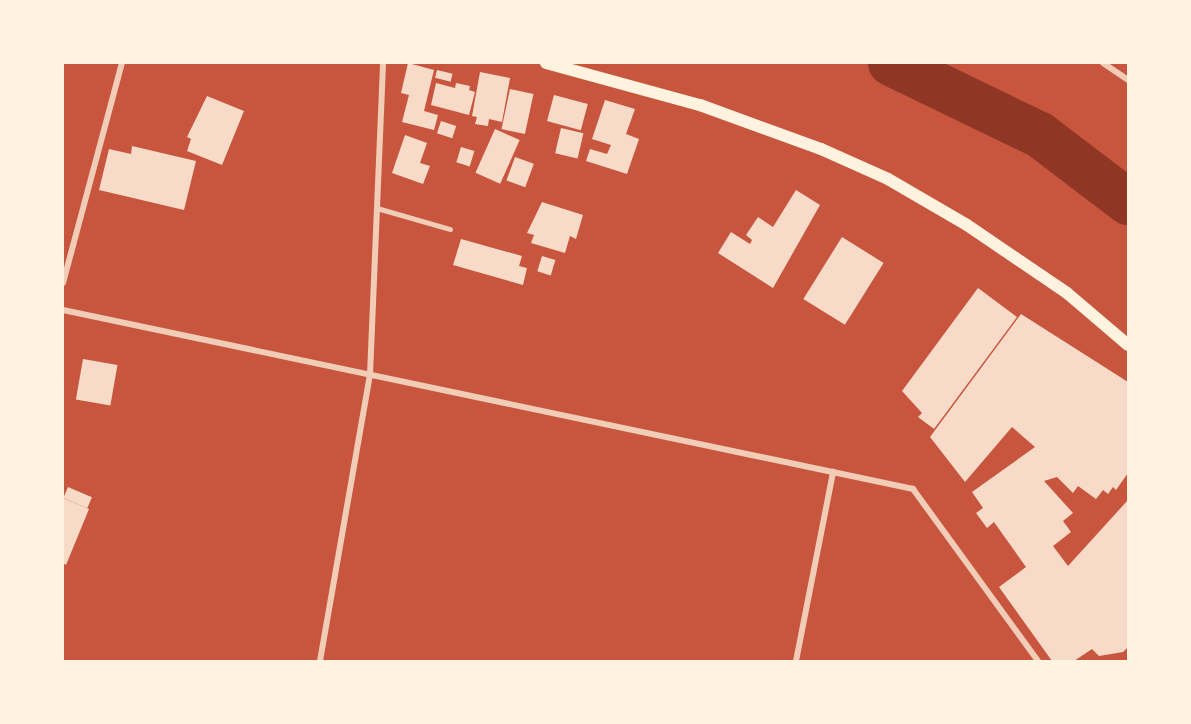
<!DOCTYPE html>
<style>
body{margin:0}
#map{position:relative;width:1191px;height:724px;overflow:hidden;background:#c8553d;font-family:"Exo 2",sans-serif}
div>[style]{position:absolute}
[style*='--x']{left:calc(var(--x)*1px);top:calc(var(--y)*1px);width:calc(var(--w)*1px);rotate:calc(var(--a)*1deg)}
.river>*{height:46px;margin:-23px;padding:0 23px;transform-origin:23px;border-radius:23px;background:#8f3625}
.building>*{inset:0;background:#f7dbc8;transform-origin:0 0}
.service>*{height:4.5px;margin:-2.25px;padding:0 2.25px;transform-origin:2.25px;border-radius:2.25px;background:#f1ccb7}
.minor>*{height:6px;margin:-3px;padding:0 3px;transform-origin:3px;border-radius:3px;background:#f1ccb7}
.secondary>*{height:12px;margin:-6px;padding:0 6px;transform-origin:6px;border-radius:6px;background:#fff3e0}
span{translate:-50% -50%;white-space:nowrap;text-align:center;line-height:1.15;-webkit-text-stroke:4.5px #fff3e0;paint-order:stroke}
.frame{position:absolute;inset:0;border:64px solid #fff3e0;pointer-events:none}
</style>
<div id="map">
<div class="river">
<i style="--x:891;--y:63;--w:165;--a:25.8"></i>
<i style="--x:1040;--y:135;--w:111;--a:37.3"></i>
</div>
<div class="building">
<i style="clip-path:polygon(408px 63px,434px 70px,424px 111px,438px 115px,434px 130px,402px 122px,409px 95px,401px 93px)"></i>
<i style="left:437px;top:70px;width:16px;height:8px;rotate:14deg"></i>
<i style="clip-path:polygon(480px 72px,510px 78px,502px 122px,489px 119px,488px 126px,475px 124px,477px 117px,472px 116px)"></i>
<i style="clip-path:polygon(436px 83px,455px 88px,456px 83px,470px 86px,469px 90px,475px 92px,469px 115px,431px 105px)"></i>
<i style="left:510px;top:89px;width:24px;height:41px;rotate:12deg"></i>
<i style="left:554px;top:95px;width:35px;height:27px;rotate:15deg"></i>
<i style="clip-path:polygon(207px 96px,244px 111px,222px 165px,187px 151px,191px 139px,187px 137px)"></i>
<i style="clip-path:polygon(605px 100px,635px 109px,626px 134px,639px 139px,627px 174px,586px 161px,590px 149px,607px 154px,611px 145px,592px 139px)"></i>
<i style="left:441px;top:121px;width:16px;height:13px;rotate:18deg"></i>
<i style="left:561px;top:128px;width:23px;height:26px;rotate:13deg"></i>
<i style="left:495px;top:129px;width:27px;height:48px;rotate:24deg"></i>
<i style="clip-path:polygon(405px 135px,427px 143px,420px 163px,430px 166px,423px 184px,392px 173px)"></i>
<i style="clip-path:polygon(132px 146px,196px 161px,184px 210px,99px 190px,109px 149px,131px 154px)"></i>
<i style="left:461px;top:147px;width:14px;height:16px;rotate:17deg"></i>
<i style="left:515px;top:157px;width:20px;height:25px;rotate:20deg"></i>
<i style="clip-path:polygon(796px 190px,820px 205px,773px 288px,718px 253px,731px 232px,750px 244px,752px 240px,746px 235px,758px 217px,773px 227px)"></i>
<i style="clip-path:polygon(542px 202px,583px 215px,576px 239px,570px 236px,565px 253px,531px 243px,534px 235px,527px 233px)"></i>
<i style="left:842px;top:237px;width:49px;height:73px;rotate:32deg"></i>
<i style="clip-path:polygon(461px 239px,522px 256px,519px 266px,527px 268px,523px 285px,453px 265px)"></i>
<i style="left:542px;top:256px;width:14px;height:16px;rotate:17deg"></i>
<i style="clip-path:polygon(978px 288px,1017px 317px,934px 429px,918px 417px,922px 413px,902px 391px)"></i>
<i style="clip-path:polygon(1021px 314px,1128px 382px,1128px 473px,1116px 490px,1113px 487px,1108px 494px,1103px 490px,1096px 499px,1078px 486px,1073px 493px,1057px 477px,1044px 481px,1073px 513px,1063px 521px,1071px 532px,1053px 546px,1068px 566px,1128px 500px,1128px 647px,1123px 652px,1099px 656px,1092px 649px,1074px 661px,1052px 661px,999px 587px,1026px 567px,994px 522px,987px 528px,976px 513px,983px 508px,972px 492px,1035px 447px,1012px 427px,965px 482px,930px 437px)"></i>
<i style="left:83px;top:359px;width:35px;height:41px;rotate:10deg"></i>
<i style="left:68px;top:487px;width:26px;height:12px;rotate:23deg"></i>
<i style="clip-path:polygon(63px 498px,89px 509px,66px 565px,63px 563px)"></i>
</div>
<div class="service">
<i style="--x:377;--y:208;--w:76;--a:16"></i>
</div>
<div class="minor">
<i style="--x:1103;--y:63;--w:30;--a:34"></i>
<i style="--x:63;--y:283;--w:228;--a:-75"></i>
<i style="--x:63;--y:310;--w:869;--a:11.89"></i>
<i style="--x:913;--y:489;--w:213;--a:54"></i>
<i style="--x:320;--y:661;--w:290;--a:-80.1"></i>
<i style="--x:370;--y:375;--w:312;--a:-87.6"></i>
<i style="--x:796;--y:661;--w:193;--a:-78.9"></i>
</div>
<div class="secondary">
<i style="--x:546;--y:63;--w:160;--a:15.3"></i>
<i style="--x:700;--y:105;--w:129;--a:20"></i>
<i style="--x:821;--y:149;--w:73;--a:24.1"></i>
<i style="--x:888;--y:179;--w:91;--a:30.2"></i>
<i style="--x:967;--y:225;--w:121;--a:34.2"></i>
<i style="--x:1067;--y:293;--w:80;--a:40.4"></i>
</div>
<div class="frame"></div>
</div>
